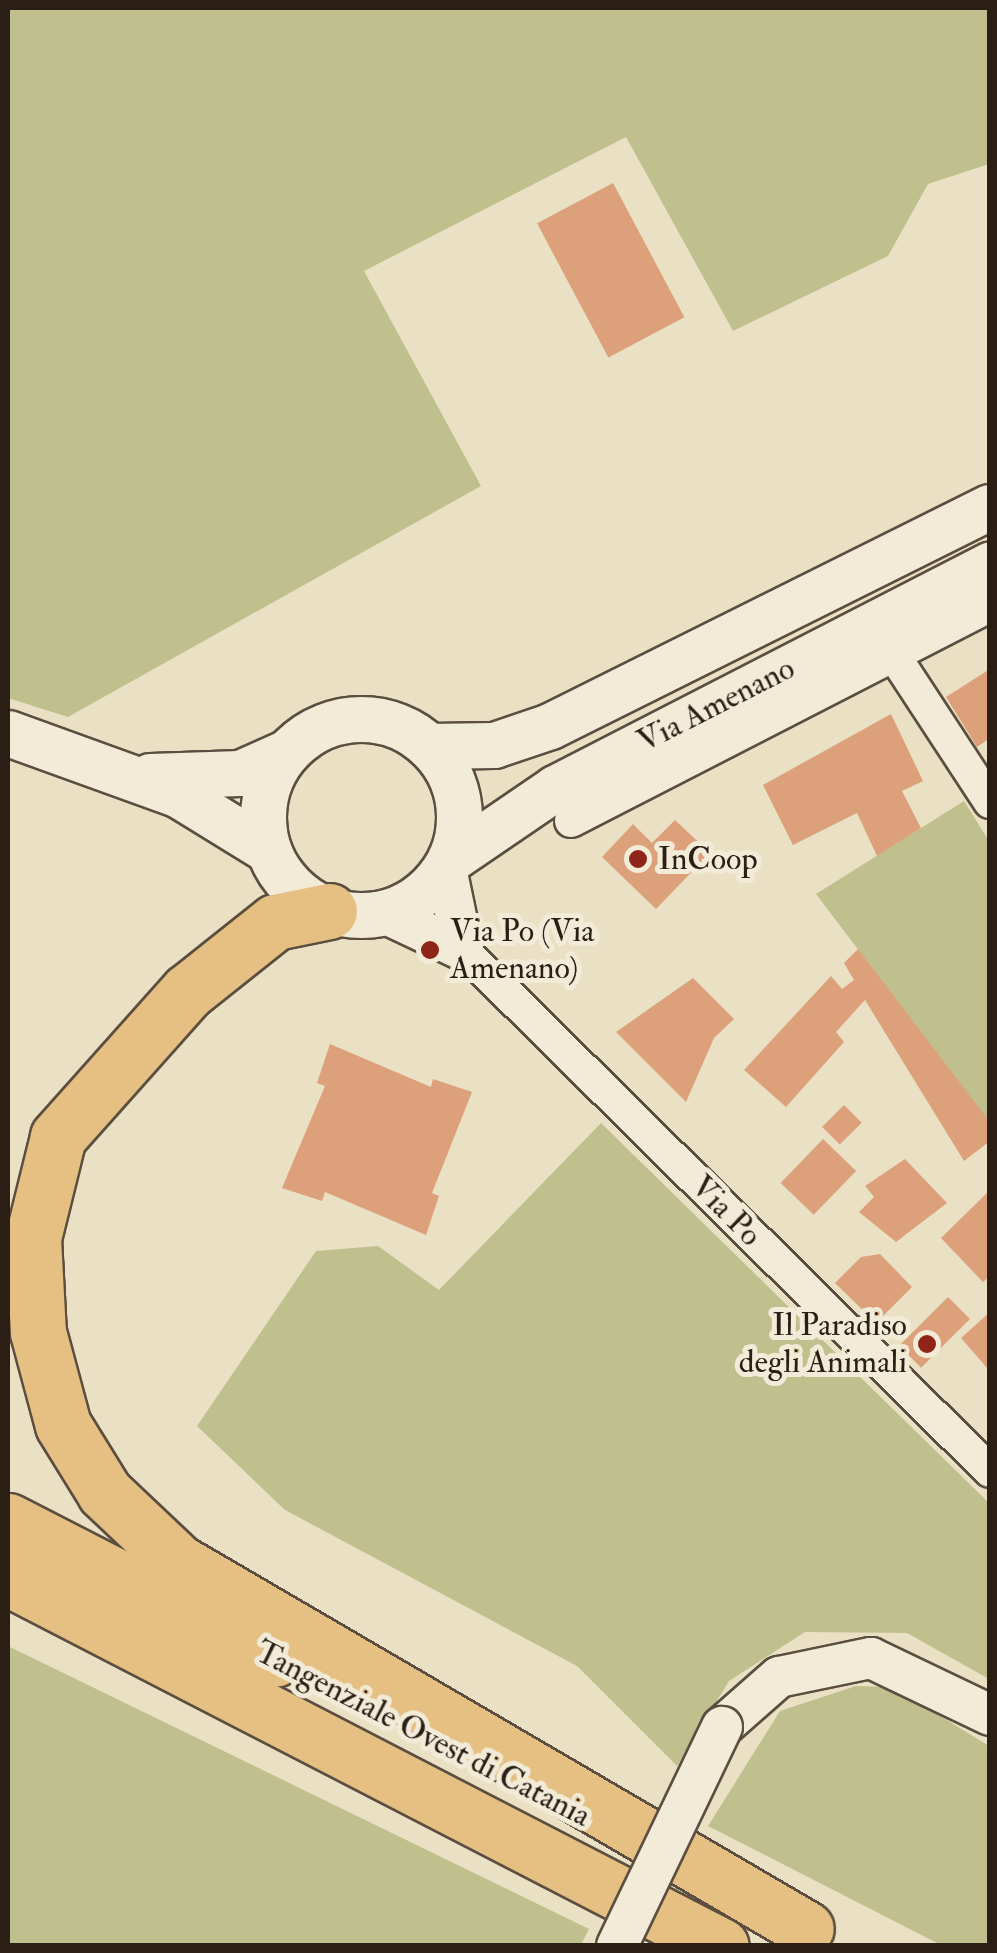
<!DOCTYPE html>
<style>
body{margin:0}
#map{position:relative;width:997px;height:1953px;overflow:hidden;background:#eae0c3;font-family:"IM FELL Double Pica",serif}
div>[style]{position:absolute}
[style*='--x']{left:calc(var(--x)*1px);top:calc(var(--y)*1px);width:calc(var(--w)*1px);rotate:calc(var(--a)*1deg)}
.green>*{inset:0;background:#bfc08e}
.building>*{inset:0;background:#dca17b;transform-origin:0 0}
.roads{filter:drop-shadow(2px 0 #5b4e40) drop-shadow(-2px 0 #5b4e40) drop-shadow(0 2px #5b4e40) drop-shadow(0 -2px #5b4e40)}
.minor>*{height:32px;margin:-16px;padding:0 16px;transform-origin:16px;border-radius:16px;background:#f1ebd8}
.tertiary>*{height:40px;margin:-20px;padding:0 20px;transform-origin:20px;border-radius:20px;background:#f1ebd8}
.secondary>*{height:45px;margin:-22.5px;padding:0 22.5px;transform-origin:22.5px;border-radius:22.5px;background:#f1ebd8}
.secondary>.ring{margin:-22.5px;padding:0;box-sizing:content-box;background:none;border:45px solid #f1ebd8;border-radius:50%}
.motorway>*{height:55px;margin:-27.5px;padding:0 27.5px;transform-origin:27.5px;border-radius:27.5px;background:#e5c082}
.bridges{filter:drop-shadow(2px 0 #5b4e40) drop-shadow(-2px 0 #5b4e40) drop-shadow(0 2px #5b4e40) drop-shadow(0 -2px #5b4e40)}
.tertiary-bridge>*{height:40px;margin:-20px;padding:0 20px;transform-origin:20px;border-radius:20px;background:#f1ebd8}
.dots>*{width:28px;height:28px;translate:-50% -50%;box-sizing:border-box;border:5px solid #f1ebd8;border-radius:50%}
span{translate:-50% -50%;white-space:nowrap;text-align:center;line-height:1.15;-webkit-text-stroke:10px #f1ebd8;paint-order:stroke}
.street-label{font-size:32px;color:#2b1e15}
.poi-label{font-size:32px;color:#2b1e15}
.left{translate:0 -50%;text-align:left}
.right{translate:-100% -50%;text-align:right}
.frame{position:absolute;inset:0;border:10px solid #2b1e15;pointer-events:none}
</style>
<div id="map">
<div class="green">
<i style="clip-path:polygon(8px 8px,989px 8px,989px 164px,928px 184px,888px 256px,733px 331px,626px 137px,364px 271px,481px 486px,68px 717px,8px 698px)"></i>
<i style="clip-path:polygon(964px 801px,989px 841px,989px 1122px,816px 894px)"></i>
<i style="clip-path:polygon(601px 1123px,989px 1503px,989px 1679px,907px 1633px,805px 1632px,729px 1681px,677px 1766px,577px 1666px,285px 1510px,197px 1426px,316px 1251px,378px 1246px,439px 1290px)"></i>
<i style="clip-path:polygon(8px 1646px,589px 1929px,581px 1945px,8px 1945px)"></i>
<i style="clip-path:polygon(856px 1686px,893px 1687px,989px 1746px,989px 1945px,941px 1945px,708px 1826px,780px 1711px)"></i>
</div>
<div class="building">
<i style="left:613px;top:183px;width:152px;height:86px;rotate:62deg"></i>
<i style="clip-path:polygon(990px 669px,990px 738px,977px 747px,946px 697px)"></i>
<i style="clip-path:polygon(891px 714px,923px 781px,902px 791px,921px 828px,877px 856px,857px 813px,793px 845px,763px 785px)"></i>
<i style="clip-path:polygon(675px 820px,710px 853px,656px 909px,602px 857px,633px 824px,652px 843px)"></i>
<i style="clip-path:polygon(858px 949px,990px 1122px,990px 1141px,964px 1161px,865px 1000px,836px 1032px,844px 1042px,786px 1107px,744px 1070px,831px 976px,842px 989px,854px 980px,844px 963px)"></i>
<i style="clip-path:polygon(693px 978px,734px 1019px,714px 1038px,686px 1102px,616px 1032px)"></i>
<i style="clip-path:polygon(330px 1044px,431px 1087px,433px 1079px,472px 1092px,432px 1193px,439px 1196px,426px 1235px,325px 1192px,322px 1201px,282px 1188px,325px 1086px,317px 1083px)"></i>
<i style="left:844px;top:1105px;width:25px;height:31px;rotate:45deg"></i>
<i style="left:823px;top:1139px;width:46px;height:61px;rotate:44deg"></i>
<i style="clip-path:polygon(905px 1159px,947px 1203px,896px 1242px,859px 1212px,874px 1197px,865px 1186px)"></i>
<i style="clip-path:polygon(990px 1190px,990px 1276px,983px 1282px,941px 1238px)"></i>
<i style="clip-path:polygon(880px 1254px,912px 1287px,876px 1323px,835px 1283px,861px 1257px)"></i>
<i style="left:948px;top:1297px;width:31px;height:69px;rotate:45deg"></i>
<i style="clip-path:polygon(990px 1312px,990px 1366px,987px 1368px,961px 1338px)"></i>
</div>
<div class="roads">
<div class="minor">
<i style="--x:893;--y:654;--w:177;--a:56.8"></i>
<i style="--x:571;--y:821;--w:471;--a:-27.2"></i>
<i style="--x:463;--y:950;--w:741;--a:44.67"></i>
</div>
<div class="tertiary">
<i style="--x:446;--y:868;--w:84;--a:78.3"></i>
<i style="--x:386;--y:914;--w:85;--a:25.1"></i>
<i style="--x:722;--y:1727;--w:76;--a:-41.3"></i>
<i style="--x:779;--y:1677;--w:94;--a:-11.7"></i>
<i style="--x:871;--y:1658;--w:132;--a:25.6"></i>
</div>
<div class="secondary">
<i class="ring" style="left:263px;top:719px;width:151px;height:151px"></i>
<i style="--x:8;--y:733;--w:182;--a:19.9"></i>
<i style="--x:179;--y:795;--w:105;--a:31.7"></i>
<i style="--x:429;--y:746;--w:65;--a:-0.9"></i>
<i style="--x:494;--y:745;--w:59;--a:-18.7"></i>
<i style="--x:550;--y:726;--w:491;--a:-26.5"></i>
<i style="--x:150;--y:776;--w:90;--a:-1.9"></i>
<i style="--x:240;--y:773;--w:51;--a:-24.1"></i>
<i style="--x:451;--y:859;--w:126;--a:-34.3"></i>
<i style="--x:555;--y:788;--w:489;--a:-27.2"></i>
</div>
<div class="motorway">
<i style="--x:329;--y:911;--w:55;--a:168.5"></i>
<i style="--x:275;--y:922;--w:112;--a:141.5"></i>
<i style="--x:187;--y:992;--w:194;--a:131.7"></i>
<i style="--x:58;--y:1137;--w:104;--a:103.9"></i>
<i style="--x:33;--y:1238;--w:94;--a:87"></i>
<i style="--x:38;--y:1332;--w:96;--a:75"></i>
<i style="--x:63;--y:1425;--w:80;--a:58.3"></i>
<i style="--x:105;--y:1493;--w:100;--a:43.4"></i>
<i style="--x:178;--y:1562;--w:727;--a:30.3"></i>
<i style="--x:8;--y:1521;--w:301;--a:27.2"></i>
<i style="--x:8;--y:1578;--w:802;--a:27.3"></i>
</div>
</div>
<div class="bridges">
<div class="tertiary-bridge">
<i style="--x:617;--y:1946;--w:243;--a:-64.4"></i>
</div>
</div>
<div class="dots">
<i style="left:638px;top:859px;background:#8f2418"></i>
<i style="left:430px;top:950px;background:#8f2418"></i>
<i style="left:927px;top:1344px;background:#8f2418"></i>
</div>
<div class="street-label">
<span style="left:716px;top:705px;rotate:-27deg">Via Amenano</span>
<span style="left:726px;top:1211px;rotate:45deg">Via Po</span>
<span style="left:423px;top:1734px;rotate:27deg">Tangenziale Ovest di Catania</span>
</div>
<div class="poi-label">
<span class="left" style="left:658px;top:859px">InCoop</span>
<span class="left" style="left:450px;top:950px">Via Po (Via<br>Amenano)</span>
<span class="right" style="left:907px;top:1344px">Il Paradiso<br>degli Animali</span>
</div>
<div class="frame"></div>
</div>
